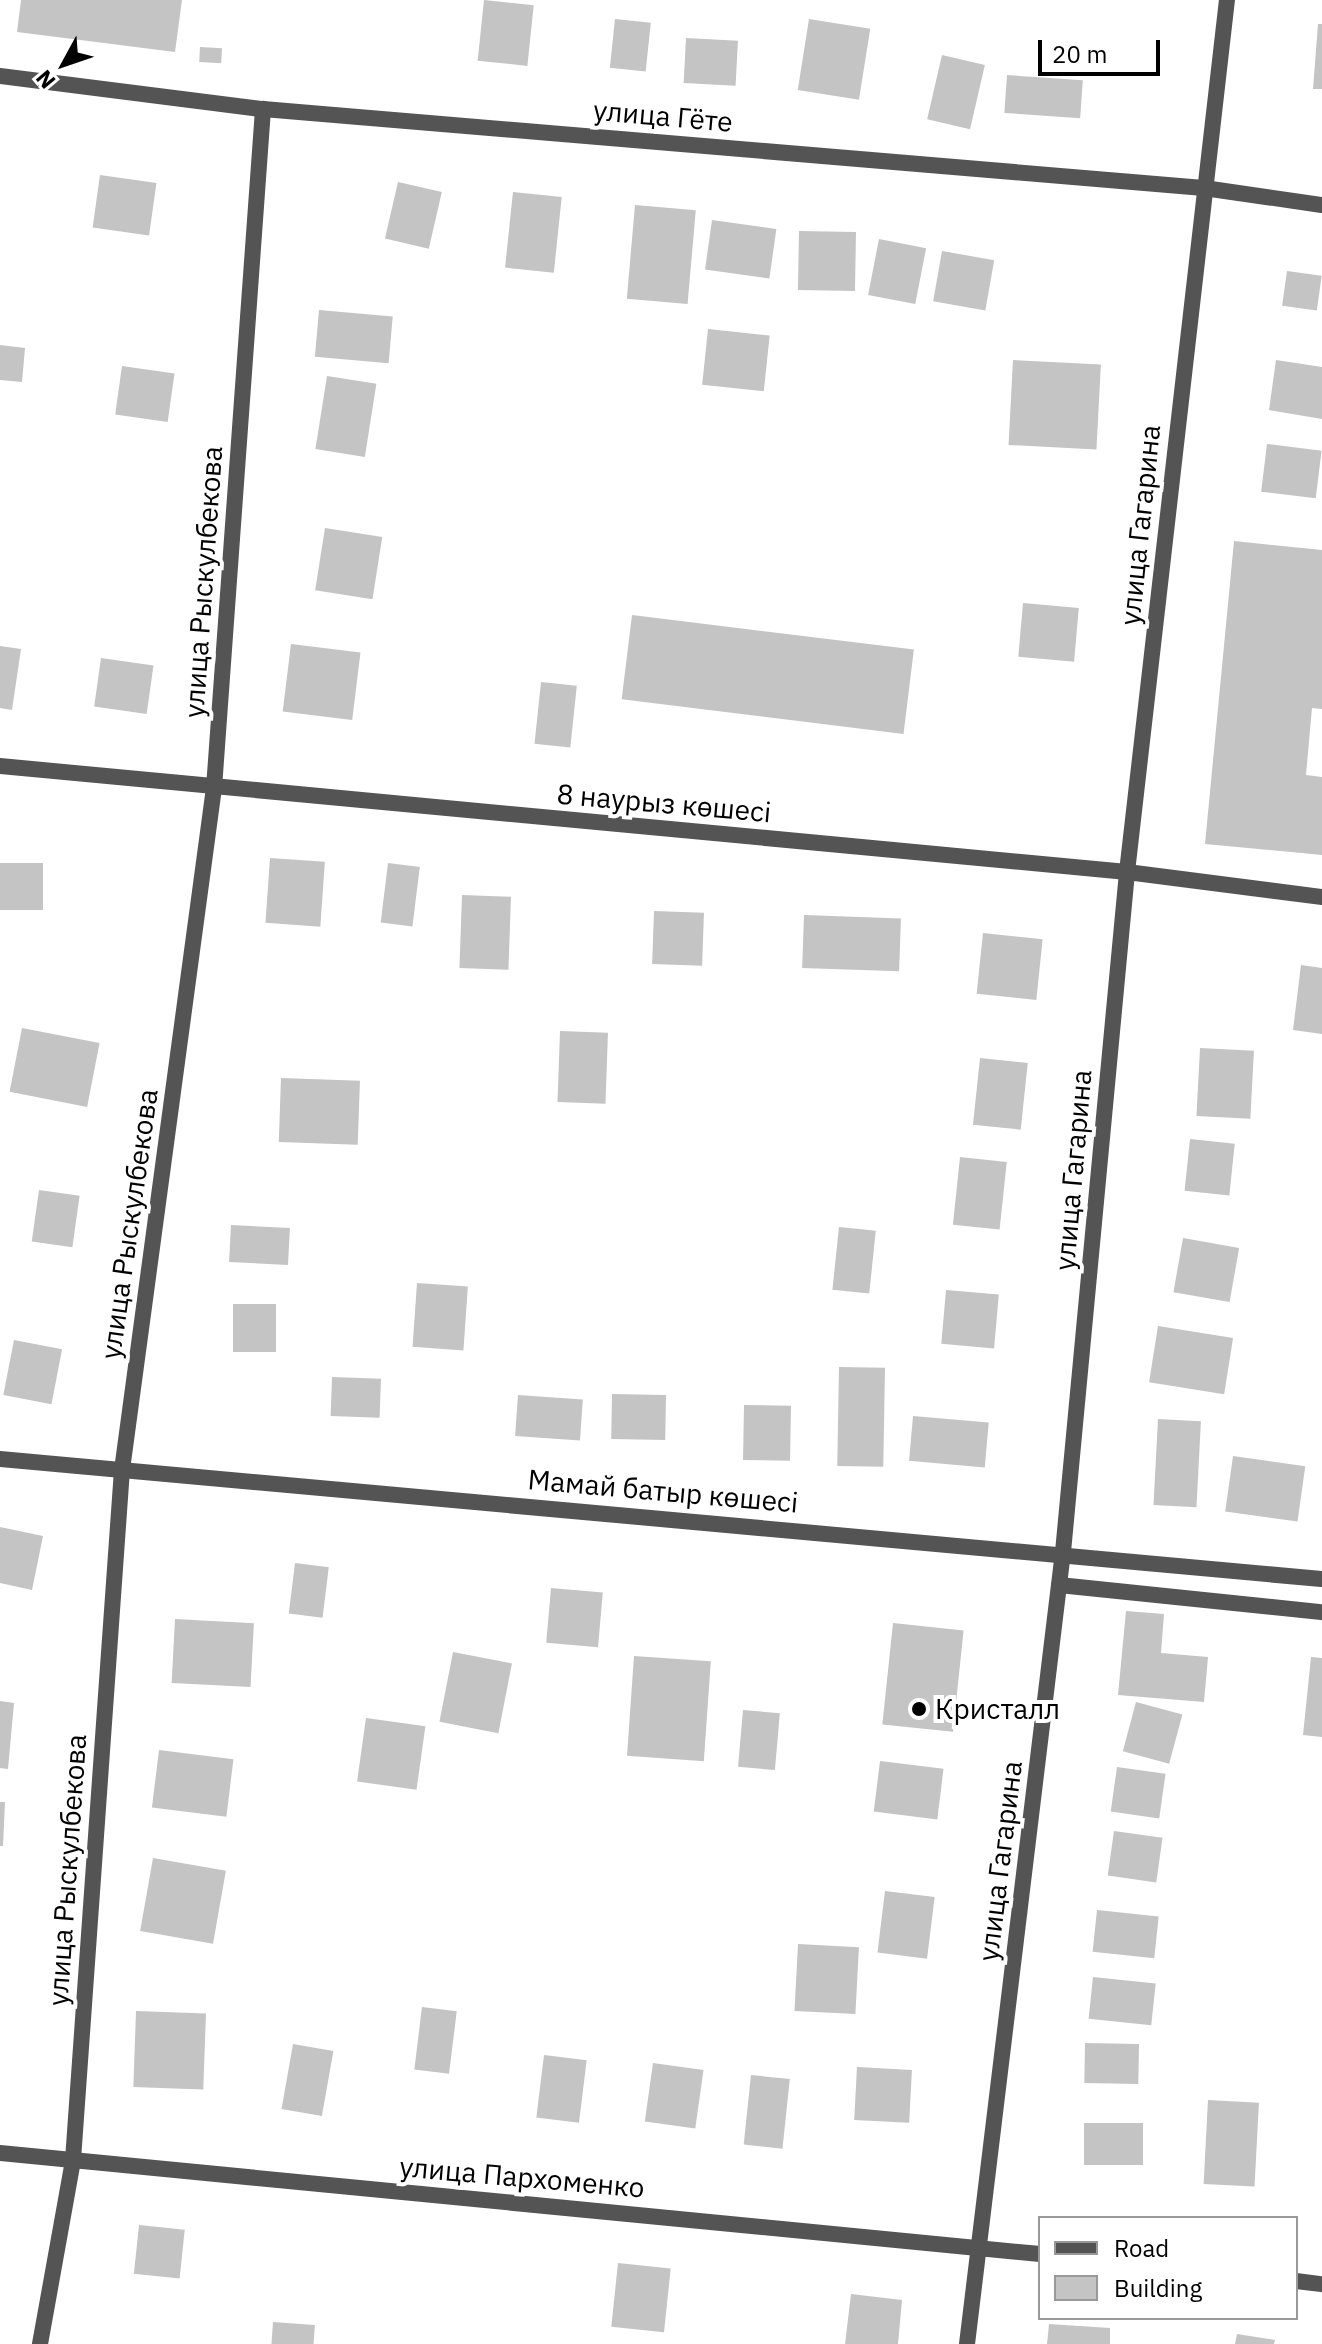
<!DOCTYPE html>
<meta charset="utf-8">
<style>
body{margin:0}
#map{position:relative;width:1322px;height:2344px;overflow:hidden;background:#fff;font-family:"IBM Plex Sans",sans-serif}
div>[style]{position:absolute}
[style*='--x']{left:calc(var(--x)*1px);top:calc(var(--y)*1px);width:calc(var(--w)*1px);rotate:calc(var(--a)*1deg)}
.building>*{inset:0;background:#c4c4c4;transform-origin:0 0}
.street>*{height:16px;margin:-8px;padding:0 8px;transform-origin:8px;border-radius:8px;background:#545454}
.dots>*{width:22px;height:22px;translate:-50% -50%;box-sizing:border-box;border:4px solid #fff;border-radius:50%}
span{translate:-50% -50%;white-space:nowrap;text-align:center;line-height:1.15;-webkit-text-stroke:8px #fff;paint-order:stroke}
.street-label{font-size:28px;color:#000}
.poi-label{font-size:28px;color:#000}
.left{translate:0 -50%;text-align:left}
.legend{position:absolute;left:1038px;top:2216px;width:260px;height:104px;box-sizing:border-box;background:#fff;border:2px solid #999;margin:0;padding:10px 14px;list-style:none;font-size:24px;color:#000}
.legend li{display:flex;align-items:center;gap:16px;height:40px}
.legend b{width:40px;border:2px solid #999}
.north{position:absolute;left:24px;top:24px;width:80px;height:80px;-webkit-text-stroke:6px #fff;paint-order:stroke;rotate:230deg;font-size:22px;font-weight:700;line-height:32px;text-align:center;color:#000}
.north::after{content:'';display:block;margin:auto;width:28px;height:36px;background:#000;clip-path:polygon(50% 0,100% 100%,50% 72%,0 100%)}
.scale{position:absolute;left:1038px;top:40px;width:122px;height:36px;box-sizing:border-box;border:4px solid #000;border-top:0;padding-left:10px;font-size:24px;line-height:28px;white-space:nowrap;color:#000;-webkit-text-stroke:6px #fff;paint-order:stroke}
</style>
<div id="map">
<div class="building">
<i style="clip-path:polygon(21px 0,182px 0,175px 52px,17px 32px)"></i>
<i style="left:484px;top:0;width:50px;height:61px;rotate:6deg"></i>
<i style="left:615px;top:19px;width:36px;height:49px;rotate:6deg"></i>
<i style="left:809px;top:19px;width:62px;height:72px;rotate:9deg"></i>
<i style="clip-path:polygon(1318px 24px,1322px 24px,1322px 89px,1313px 89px)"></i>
<i style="left:686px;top:38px;width:52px;height:45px;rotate:3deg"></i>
<i style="left:200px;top:47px;width:22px;height:15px;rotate:3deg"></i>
<i style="left:942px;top:55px;width:44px;height:66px;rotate:13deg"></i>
<i style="left:1007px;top:75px;width:76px;height:38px;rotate:4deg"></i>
<i style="left:100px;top:175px;width:57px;height:53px;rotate:8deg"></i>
<i style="left:398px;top:182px;width:45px;height:58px;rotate:13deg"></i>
<i style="left:513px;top:192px;width:49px;height:76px;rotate:6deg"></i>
<i style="left:635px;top:205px;width:61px;height:94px;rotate:5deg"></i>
<i style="left:712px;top:220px;width:65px;height:50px;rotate:8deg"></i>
<i style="left:799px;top:231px;width:57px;height:59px;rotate:1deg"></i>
<i style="left:879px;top:239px;width:48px;height:57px;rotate:11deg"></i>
<i style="left:942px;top:251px;width:53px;height:51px;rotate:10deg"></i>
<i style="left:1287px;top:271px;width:35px;height:35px;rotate:8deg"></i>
<i style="left:319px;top:310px;width:74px;height:47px;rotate:5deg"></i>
<i style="left:708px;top:329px;width:62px;height:56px;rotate:6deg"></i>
<i style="clip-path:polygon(0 345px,25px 348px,22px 382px,0 380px)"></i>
<i style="left:1013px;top:360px;width:88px;height:85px;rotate:3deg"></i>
<i style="clip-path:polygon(1276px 360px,1322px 367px,1322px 419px,1269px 410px)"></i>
<i style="left:122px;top:366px;width:53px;height:49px;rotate:8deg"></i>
<i style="left:327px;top:376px;width:50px;height:74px;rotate:9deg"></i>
<i style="left:1267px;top:444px;width:55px;height:48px;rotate:7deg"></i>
<i style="left:325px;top:528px;width:58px;height:63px;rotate:9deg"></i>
<i style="clip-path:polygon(1234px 541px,1322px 550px,1322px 709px,1312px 708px,1306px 775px,1322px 777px,1322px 855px,1205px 844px)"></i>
<i style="left:1023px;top:603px;width:56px;height:54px;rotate:5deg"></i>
<i style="left:632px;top:615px;width:284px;height:85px;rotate:7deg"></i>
<i style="left:291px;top:644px;width:70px;height:68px;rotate:7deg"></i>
<i style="clip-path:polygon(0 646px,21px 649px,12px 710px,0 708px)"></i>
<i style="left:101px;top:658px;width:53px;height:49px;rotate:8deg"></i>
<i style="left:541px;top:682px;width:36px;height:62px;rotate:6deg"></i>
<i style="left:270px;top:858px;width:55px;height:65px;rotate:4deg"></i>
<i style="left:0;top:863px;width:43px;height:47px"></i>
<i style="left:388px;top:863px;width:32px;height:60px;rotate:7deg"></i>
<i style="left:462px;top:895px;width:49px;height:73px;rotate:2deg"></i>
<i style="left:654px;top:911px;width:50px;height:53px;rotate:2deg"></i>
<i style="left:804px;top:915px;width:97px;height:53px;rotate:2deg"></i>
<i style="left:983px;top:933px;width:60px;height:61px;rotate:6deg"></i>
<i style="clip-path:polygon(1301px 965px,1322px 968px,1322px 1034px,1293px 1030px)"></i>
<i style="left:22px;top:1028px;width:79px;height:65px;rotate:11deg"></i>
<i style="left:560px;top:1031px;width:48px;height:71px;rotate:2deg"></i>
<i style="left:1200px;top:1048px;width:54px;height:68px;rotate:3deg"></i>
<i style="left:980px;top:1058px;width:48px;height:67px;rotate:6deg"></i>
<i style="left:281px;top:1078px;width:79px;height:64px;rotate:2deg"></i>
<i style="left:1190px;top:1139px;width:45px;height:52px;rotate:6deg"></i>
<i style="left:960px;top:1157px;width:47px;height:68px;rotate:6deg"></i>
<i style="left:39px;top:1190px;width:41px;height:52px;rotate:8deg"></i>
<i style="left:231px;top:1225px;width:59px;height:37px;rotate:3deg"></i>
<i style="left:839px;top:1227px;width:37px;height:63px;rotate:6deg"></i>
<i style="left:1183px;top:1238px;width:57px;height:55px;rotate:10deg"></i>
<i style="left:417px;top:1283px;width:51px;height:64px;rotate:4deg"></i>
<i style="left:946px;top:1290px;width:53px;height:54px;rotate:5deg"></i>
<i style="left:276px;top:1304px;width:48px;height:43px;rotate:90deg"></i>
<i style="left:1158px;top:1326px;width:76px;height:57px;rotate:9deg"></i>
<i style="left:14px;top:1340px;width:49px;height:56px;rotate:11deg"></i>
<i style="left:839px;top:1367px;width:46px;height:99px;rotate:1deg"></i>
<i style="left:332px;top:1377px;width:49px;height:39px;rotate:2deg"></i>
<i style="left:612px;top:1394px;width:54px;height:45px;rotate:1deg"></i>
<i style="left:518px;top:1395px;width:65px;height:41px;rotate:4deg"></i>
<i style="left:744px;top:1405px;width:47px;height:55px;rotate:1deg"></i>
<i style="left:913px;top:1416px;width:76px;height:45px;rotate:5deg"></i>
<i style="left:1158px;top:1419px;width:43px;height:86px;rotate:3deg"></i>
<i style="left:1233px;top:1456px;width:73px;height:56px;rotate:8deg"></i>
<i style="clip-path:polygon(0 1527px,43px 1536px,32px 1590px,0 1583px)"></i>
<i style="left:295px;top:1563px;width:34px;height:51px;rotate:7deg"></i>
<i style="left:551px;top:1588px;width:52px;height:55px;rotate:5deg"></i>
<i style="clip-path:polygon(1126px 1611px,1164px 1614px,1161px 1653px,1208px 1657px,1204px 1702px,1118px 1695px)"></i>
<i style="left:175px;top:1619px;width:79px;height:64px;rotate:3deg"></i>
<i style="left:893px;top:1623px;width:71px;height:102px;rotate:6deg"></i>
<i style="left:453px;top:1652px;width:60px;height:71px;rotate:11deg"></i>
<i style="left:634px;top:1656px;width:77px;height:100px;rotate:4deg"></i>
<i style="clip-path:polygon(1311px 1657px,1322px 1658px,1322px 1737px,1303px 1735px)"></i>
<i style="clip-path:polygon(0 1701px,14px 1703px,8px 1769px,0 1768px)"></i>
<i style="left:1136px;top:1702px;width:48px;height:51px;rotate:15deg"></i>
<i style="left:743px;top:1710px;width:37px;height:57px;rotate:5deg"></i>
<i style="left:366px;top:1718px;width:60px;height:64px;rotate:8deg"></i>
<i style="left:159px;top:1750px;width:75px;height:58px;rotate:7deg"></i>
<i style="left:880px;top:1761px;width:64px;height:51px;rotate:7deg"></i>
<i style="left:1117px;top:1767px;width:49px;height:45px;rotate:8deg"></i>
<i style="clip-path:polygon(0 1802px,5px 1802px,3px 1846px,0 1846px)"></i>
<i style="left:1114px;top:1831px;width:49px;height:45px;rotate:8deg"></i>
<i style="left:153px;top:1858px;width:74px;height:74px;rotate:10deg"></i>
<i style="left:885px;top:1891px;width:50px;height:62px;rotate:7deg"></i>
<i style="left:1097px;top:1910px;width:62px;height:42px;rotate:6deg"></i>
<i style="left:798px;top:1944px;width:61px;height:67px;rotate:3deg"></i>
<i style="left:1093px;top:1977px;width:63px;height:42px;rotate:6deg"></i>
<i style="left:422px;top:2007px;width:35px;height:63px;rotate:7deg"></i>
<i style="left:136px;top:2011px;width:70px;height:76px;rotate:2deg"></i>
<i style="left:1085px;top:2043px;width:54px;height:40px;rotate:1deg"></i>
<i style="left:293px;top:2044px;width:41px;height:66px;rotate:10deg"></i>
<i style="left:544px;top:2055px;width:43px;height:63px;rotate:7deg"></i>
<i style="left:653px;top:2063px;width:51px;height:59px;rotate:8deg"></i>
<i style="left:857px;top:2067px;width:55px;height:53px;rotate:3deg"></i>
<i style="left:751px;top:2075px;width:39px;height:70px;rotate:6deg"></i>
<i style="left:1208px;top:2100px;width:51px;height:84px;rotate:3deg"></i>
<i style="left:1084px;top:2123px;width:59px;height:42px"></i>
<i style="left:139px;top:2225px;width:46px;height:49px;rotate:6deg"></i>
<i style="left:618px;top:2263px;width:53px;height:64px;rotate:6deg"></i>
<i style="clip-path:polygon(851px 2294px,902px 2300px,898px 2344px,845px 2344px)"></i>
<i style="left:273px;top:2322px;width:42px;height:22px;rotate:4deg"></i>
<i style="clip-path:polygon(1049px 2324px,1110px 2328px,1110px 2344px,1047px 2344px)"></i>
<i style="clip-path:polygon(1237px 2334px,1275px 2340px,1274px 2344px,1235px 2344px)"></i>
</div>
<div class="street">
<i style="--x:0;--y:76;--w:265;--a:7.2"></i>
<i style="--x:263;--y:109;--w:944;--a:4.8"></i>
<i style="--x:1204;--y:188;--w:119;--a:8.2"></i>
<i style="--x:0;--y:766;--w:1132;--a:5.37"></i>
<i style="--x:1127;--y:872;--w:197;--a:7.3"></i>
<i style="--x:0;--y:1459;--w:1327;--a:5.19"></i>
<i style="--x:1059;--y:1585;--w:264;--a:5.9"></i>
<i style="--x:0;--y:2153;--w:1045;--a:5.55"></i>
<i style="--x:1296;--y:2281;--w:26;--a:7"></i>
<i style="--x:40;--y:2344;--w:187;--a:-79.8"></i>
<i style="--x:73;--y:2160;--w:692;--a:-85.94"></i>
<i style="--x:122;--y:1470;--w:688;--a:-82.32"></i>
<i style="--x:214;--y:788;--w:681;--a:-85.87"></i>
<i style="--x:967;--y:2344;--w:798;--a:-83.09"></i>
<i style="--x:1063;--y:1552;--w:683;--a:-84.62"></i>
<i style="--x:1127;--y:872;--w:878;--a:-83.46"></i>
</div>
<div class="dots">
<i style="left:919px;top:1709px;background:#000"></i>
</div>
<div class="street-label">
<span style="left:663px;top:116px;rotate:5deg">улица Гёте</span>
<span style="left:1140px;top:525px;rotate:-84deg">улица Гагарина</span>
<span style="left:203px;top:582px;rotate:-86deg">улица Рыскулбекова</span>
<span style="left:664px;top:803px;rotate:5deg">8 наурыз көшесі</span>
<span style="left:1073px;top:1170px;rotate:-85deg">улица Гагарина</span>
<span style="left:129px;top:1224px;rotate:-82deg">улица Рыскулбекова</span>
<span style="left:663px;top:1491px;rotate:5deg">Мамай батыр көшесі</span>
<span style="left:1000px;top:1861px;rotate:-83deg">улица Гагарина</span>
<span style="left:67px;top:1870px;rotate:-86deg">улица Рыскулбекова</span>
<span style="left:522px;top:2177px;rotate:5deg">улица Пархоменко</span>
</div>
<div class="poi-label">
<span class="left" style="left:935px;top:1709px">Кристалл</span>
</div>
<ul class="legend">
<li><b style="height:10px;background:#545454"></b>Road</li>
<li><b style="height:22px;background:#c4c4c4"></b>Building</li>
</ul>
<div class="north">N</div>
<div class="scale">20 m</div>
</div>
